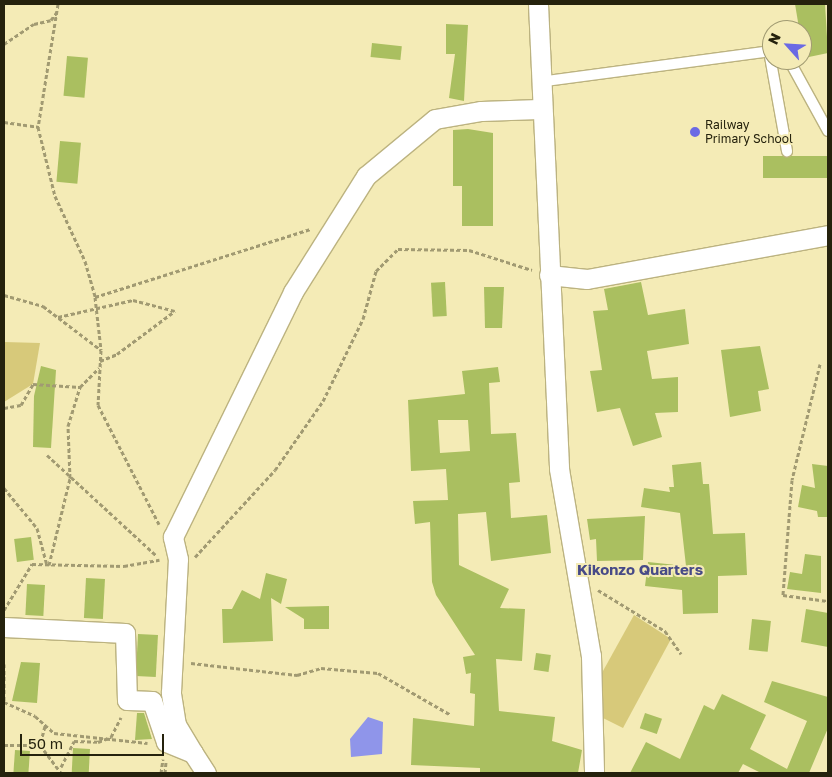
<!DOCTYPE html>
<style>
body{margin:0}
#map{position:relative;width:832px;height:777px;overflow:hidden;background:#f4ebb6;font-family:"Golos Text",sans-serif}
div>[style]{position:absolute}
[style*='--x']{left:calc(var(--x)*1px);top:calc(var(--y)*1px);width:calc(var(--w)*1px);rotate:calc(var(--a)*1deg)}
.green>*{inset:0;background:#d7c97a}
.water>*{inset:0;background:#8f95ea}
.building>*{inset:0;background:#aabf60;transform-origin:0 0}
.path>*{height:3px;margin-top:-1.5px;transform-origin:0;background:repeating-linear-gradient(90deg,#a19a72 0 4px,transparent 0 6.5px)}
.roads{filter:drop-shadow(1px 0 #bcb380) drop-shadow(-1px 0 #bcb380) drop-shadow(0 1px #bcb380) drop-shadow(0 -1px #bcb380)}
.lane>*{height:10px;margin:-5px;padding:0 5px;transform-origin:5px;border-radius:5px;background:#fff}
.street>*{height:19px;margin:-9.5px;padding:0 9.5px;transform-origin:9.5px;border-radius:9.5px;background:#fff}
.dots>*{width:14px;height:14px;translate:-50% -50%;box-sizing:border-box;border:2px solid #f4ebb6;border-radius:50%}
span{translate:-50% -50%;white-space:nowrap;text-align:center;line-height:1.15;-webkit-text-stroke:4px #f4ebb6;paint-order:stroke}
.poi-label{font-size:12px;color:#25220d}
.left{translate:0 -50%;text-align:left}
.quarter-label{font-size:15px;color:#474a87;font-weight:700}
.frame{position:absolute;inset:0;border:5px solid #25220d;pointer-events:none}
.north{position:absolute;left:762px;top:20px;width:50px;height:50px;box-sizing:border-box;background:#f4ebb6;border:1px solid #a19b72;border-radius:50%;rotate:296deg;font-size:14px;font-weight:700;line-height:20px;text-align:center;color:#25220d}
.north::after{content:'';display:block;margin:auto;width:18px;height:22px;background:#6b6ae4;clip-path:polygon(50% 0,100% 100%,50% 72%,0 100%)}
.scale{position:absolute;left:20px;top:734px;width:144px;height:22px;box-sizing:border-box;border:2px solid #25220d;border-top:0;padding-left:6px;font-size:15px;line-height:18px;white-space:nowrap;color:#25220d;-webkit-text-stroke:4px #f4ebb6;paint-order:stroke}
</style>
<div id="map">
<div class="green">
<i style="clip-path:polygon(4px 342px,40px 343px,33px 384px,4px 402px)"></i>
<i style="clip-path:polygon(634px 615px,671px 639px,623px 728px,599px 716px,598px 680px)"></i>
</div>
<div class="water">
<i style="clip-path:polygon(368px 717px,383px 722px,382px 754px,351px 757px,350px 739px)"></i>
</div>
<div class="building">
<i style="clip-path:polygon(795px 4px,825px 4px,828px 53px,804px 58px)"></i>
<i style="clip-path:polygon(446px 24px,468px 25px,464px 101px,449px 98px,455px 54px,446px 54px)"></i>
<i style="left:372px;top:43px;width:30px;height:14px;rotate:6deg"></i>
<i style="left:67px;top:56px;width:21px;height:40px;rotate:5deg"></i>
<i style="clip-path:polygon(468px 129px,493px 133px,493px 226px,462px 226px,462px 186px,453px 186px,453px 130px)"></i>
<i style="left:60px;top:141px;width:21px;height:41px;rotate:5deg"></i>
<i style="left:828px;top:156px;width:22px;height:65px;rotate:90deg"></i>
<i style="left:445px;top:282px;width:34px;height:14px;rotate:87deg"></i>
<i style="clip-path:polygon(641px 282px,648px 315px,685px 309px,689px 344px,647px 351px,652px 379px,678px 377px,678px 412px,655px 413px,662px 437px,633px 446px,620px 408px,597px 412px,590px 371px,602px 370px,593px 311px,608px 310px,604px 289px)"></i>
<i style="clip-path:polygon(484px 287px,504px 287px,502px 328px,485px 328px)"></i>
<i style="clip-path:polygon(760px 346px,769px 389px,758px 391px,761px 411px,730px 417px,721px 350px)"></i>
<i style="clip-path:polygon(41px 366px,56px 370px,51px 448px,33px 447px,34px 396px)"></i>
<i style="clip-path:polygon(evenodd,498px 367px,500px 382px,489px 383px,491px 434px,516px 433px,520px 482px,509px 483px,511px 518px,547px 515px,551px 553px,491px 561px,486px 512px,458px 514px,459px 565px,509px 589px,500px 608px,525px 609px,522px 661px,496px 659px,499px 711px,555px 717px,552px 741px,582px 750px,578px 773px,480px 773px,480px 768px,411px 765px,413px 718px,474px 726px,475px 694px,470px 693px,471px 673px,466px 674px,463px 657px,475px 655px,436px 595px,432px 582px,430px 522px,415px 524px,413px 501px,448px 500px,446px 469px,411px 471px,408px 400px,465px 394px,462px 371px,498px 367px,438px 420px,468px 420px,470px 451px,440px 453px,438px 420px)"></i>
<i style="clip-path:polygon(701px 462px,703px 484px,709px 484px,713px 534px,745px 533px,747px 575px,718px 576px,718px 613px,683px 614px,682px 590px,645px 586px,648px 562px,686px 566px,680px 513px,641px 507px,644px 488px,670px 492px,669px 487px,674px 487px,672px 465px)"></i>
<i style="clip-path:polygon(812px 464px,828px 466px,828px 517px,818px 517px,817px 511px,798px 507px,802px 485px,815px 488px)"></i>
<i style="clip-path:polygon(645px 516px,643px 560px,597px 561px,596px 539px,590px 540px,587px 519px)"></i>
<i style="left:31px;top:537px;width:23px;height:17px;rotate:83deg"></i>
<i style="clip-path:polygon(805px 554px,821px 556px,821px 593px,787px 589px,790px 572px,802px 574px)"></i>
<i style="clip-path:polygon(266px 573px,287px 579px,281px 604px,271px 598px,273px 641px,223px 643px,222px 609px,232px 609px,242px 590px,260px 599px)"></i>
<i style="left:86px;top:578px;width:19px;height:40px;rotate:3deg"></i>
<i style="left:27px;top:584px;width:18px;height:31px;rotate:3deg"></i>
<i style="clip-path:polygon(329px 606px,329px 629px,304px 629px,304px 619px,285px 607px)"></i>
<i style="clip-path:polygon(806px 609px,828px 613px,828px 647px,801px 642px)"></i>
<i style="left:752px;top:619px;width:19px;height:31px;rotate:6deg"></i>
<i style="left:138px;top:634px;width:20px;height:42px;rotate:3deg"></i>
<i style="left:536px;top:653px;width:15px;height:17px;rotate:8deg"></i>
<i style="clip-path:polygon(21px 662px,40px 663px,37px 703px,12px 701px)"></i>
<i style="clip-path:polygon(772px 681px,828px 697px,828px 728px,809px 773px,761px 773px,743px 764px,738px 773px,630px 773px,646px 742px,680px 759px,704px 705px,714px 710px,722px 694px,766px 715px,750px 749px,787px 769px,807px 721px,764px 702px)"></i>
<i style="clip-path:polygon(137px 713px,144px 713px,152px 739px,135px 740px)"></i>
<i style="left:645px;top:713px;width:18px;height:16px;rotate:19deg"></i>
<i style="left:73px;top:748px;width:17px;height:25px;rotate:3deg"></i>
<i style="left:15px;top:750px;width:15px;height:23px;rotate:4deg"></i>
</div>
<div class="path">
<i style="--x:58;--y:4;--w:125;--a:99.2"></i>
<i style="--x:38;--y:127;--w:71;--a:76.2"></i>
<i style="--x:55;--y:196;--w:72;--a:65.2"></i>
<i style="--x:85;--y:261;--w:37;--a:74"></i>
<i style="--x:95;--y:297;--w:53;--a:83.5"></i>
<i style="--x:101;--y:350;--w:55;--a:93.1"></i>
<i style="--x:98;--y:405;--w:134;--a:62.9"></i>
<i style="--x:4;--y:44;--w:36;--a:-34"></i>
<i style="--x:34;--y:24;--w:17;--a:-13"></i>
<i style="--x:51;--y:20;--w:10;--a:-53"></i>
<i style="--x:4;--y:122;--w:34;--a:8"></i>
<i style="--x:4;--y:295;--w:41;--a:15.8"></i>
<i style="--x:43;--y:306;--w:73;--a:37.2"></i>
<i style="--x:95;--y:297;--w:226;--a:-17.5"></i>
<i style="--x:58;--y:317;--w:77;--a:-12.8"></i>
<i style="--x:133;--y:300;--w:43;--a:14.7"></i>
<i style="--x:100;--y:361;--w:18;--a:-22"></i>
<i style="--x:117;--y:354;--w:72;--a:-36.6"></i>
<i style="--x:820;--y:364;--w:119;--a:103.6"></i>
<i style="--x:792;--y:480;--w:115;--a:94.5"></i>
<i style="--x:783;--y:595;--w:45;--a:7.6"></i>
<i style="--x:4;--y:408;--w:17;--a:-10"></i>
<i style="--x:21;--y:405;--w:24;--a:-60"></i>
<i style="--x:33;--y:384;--w:47;--a:3.7"></i>
<i style="--x:47;--y:455;--w:149;--a:42.6"></i>
<i style="--x:4;--y:488;--w:52;--a:50.5"></i>
<i style="--x:37;--y:528;--w:38;--a:75"></i>
<i style="--x:195;--y:557;--w:118;--a:-47.4"></i>
<i style="--x:275;--y:470;--w:84;--a:-55.2"></i>
<i style="--x:323;--y:401;--w:91;--a:-64"></i>
<i style="--x:363;--y:319;--w:50;--a:-74.8"></i>
<i style="--x:376;--y:271;--w:31;--a:-45"></i>
<i style="--x:398;--y:249;--w:71;--a:0.8"></i>
<i style="--x:469;--y:250;--w:66;--a:17.6"></i>
<i style="--x:49;--y:565;--w:89;--a:-76.4"></i>
<i style="--x:70;--y:478;--w:52;--a:-92.2"></i>
<i style="--x:68;--y:426;--w:41;--a:-72.9"></i>
<i style="--x:80;--y:387;--w:27;--a:-45"></i>
<i style="--x:598;--y:590;--w:79;--a:31.5"></i>
<i style="--x:665;--y:631;--w:28;--a:55"></i>
<i style="--x:4;--y:610;--w:54;--a:-58.7"></i>
<i style="--x:32;--y:564;--w:92;--a:1.2"></i>
<i style="--x:124;--y:566;--w:36;--a:-10"></i>
<i style="--x:191;--y:663;--w:107;--a:6.5"></i>
<i style="--x:297;--y:675;--w:25;--a:-16"></i>
<i style="--x:321;--y:668;--w:57;--a:5"></i>
<i style="--x:378;--y:673;--w:84;--a:29.9"></i>
<i style="--x:4;--y:664;--w:38;--a:90"></i>
<i style="--x:4;--y:702;--w:34;--a:24"></i>
<i style="--x:35;--y:716;--w:25;--a:42"></i>
<i style="--x:54;--y:733;--w:94;--a:6.1"></i>
<i style="--x:45;--y:726;--w:20;--a:105"></i>
<i style="--x:40;--y:745;--w:35;--a:53"></i>
<i style="--x:4;--y:745;--w:36;--a:0"></i>
<i style="--x:61;--y:767;--w:29;--a:-63"></i>
<i style="--x:74;--y:741;--w:24;--a:2"></i>
<i style="--x:98;--y:742;--w:14;--a:-21"></i>
<i style="--x:111;--y:737;--w:22;--a:-63"></i>
<i style="--x:161;--y:773;--w:14;--a:-82"></i>
<i style="--x:165;--y:773;--w:12;--a:-85"></i>
</div>
<div class="roads">
<div class="lane">
<i style="--x:769;--y:51;--w:102;--a:79.8"></i>
<i style="--x:789;--y:60;--w:81;--a:61.2"></i>
<i style="--x:539;--y:82;--w:235;--a:-7.6"></i>
</div>
<div class="street">
<i style="--x:538;--y:4;--w:465;--a:87.4"></i>
<i style="--x:559;--y:469;--w:190;--a:80.3"></i>
<i style="--x:591;--y:656;--w:117;--a:88.5"></i>
<i style="--x:549;--y:275;--w:38;--a:6"></i>
<i style="--x:587;--y:279;--w:245;--a:-10.3"></i>
<i style="--x:4;--y:627;--w:121;--a:2.8"></i>
<i style="--x:125;--y:633;--w:67;--a:88.3"></i>
<i style="--x:127;--y:700;--w:25;--a:2"></i>
<i style="--x:152;--y:701;--w:43;--a:71.1"></i>
<i style="--x:166;--y:742;--w:29;--a:22"></i>
<i style="--x:193;--y:753;--w:24;--a:57"></i>
<i style="--x:193;--y:753;--w:33;--a:-121"></i>
<i style="--x:176;--y:725;--w:33;--a:-99"></i>
<i style="--x:171;--y:692;--w:133;--a:-87"></i>
<i style="--x:178;--y:559;--w:23;--a:-103"></i>
<i style="--x:173;--y:537;--w:273;--a:-63.9"></i>
<i style="--x:293;--y:292;--w:137;--a:-57.8"></i>
<i style="--x:366;--y:176;--w:89;--a:-39.6"></i>
<i style="--x:435;--y:119;--w:47;--a:-9.9"></i>
<i style="--x:481;--y:111;--w:58;--a:-2"></i>
</div>
</div>
<div class="dots">
<i style="left:695px;top:132px;background:#6b6ae4"></i>
</div>
<div class="poi-label">
<span class="left" style="left:705px;top:132px">Railway<br>Primary School</span>
</div>
<div class="quarter-label">
<span style="left:640px;top:570px">Kikonzo Quarters</span>
</div>
<div class="frame"></div>
<div class="north">N</div>
<div class="scale">50 m</div>
</div>
